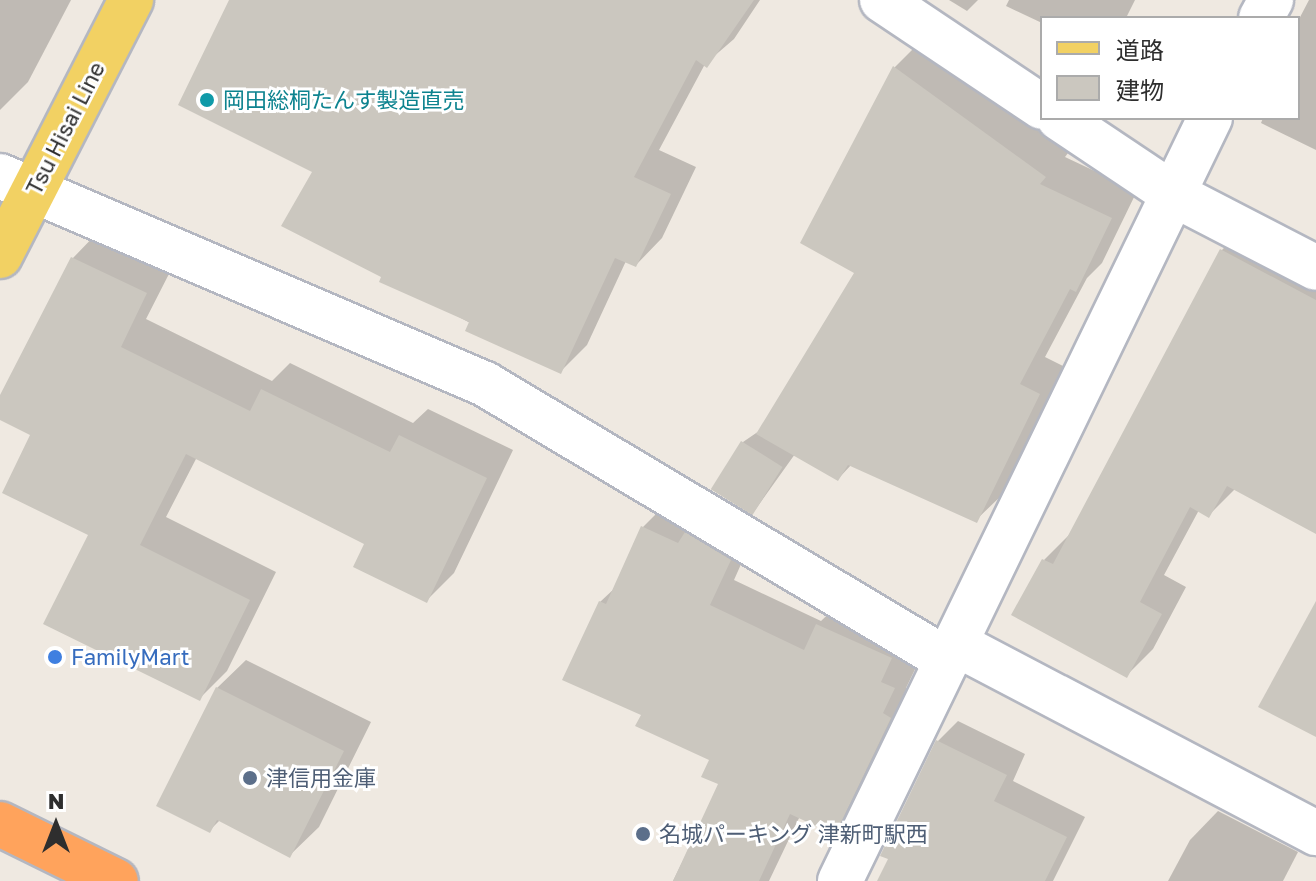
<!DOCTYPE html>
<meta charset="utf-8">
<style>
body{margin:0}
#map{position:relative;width:1316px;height:881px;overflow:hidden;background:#efe9e1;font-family:"Golos Text","Noto Sans JP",sans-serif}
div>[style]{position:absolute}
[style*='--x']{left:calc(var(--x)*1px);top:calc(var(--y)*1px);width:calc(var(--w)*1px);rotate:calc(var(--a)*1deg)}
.shadow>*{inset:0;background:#0003}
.building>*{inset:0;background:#cbc7bf;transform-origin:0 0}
.roads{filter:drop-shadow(2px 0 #b4b7c1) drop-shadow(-2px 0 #b4b7c1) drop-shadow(0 2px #b4b7c1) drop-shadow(0 -2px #b4b7c1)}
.minor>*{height:44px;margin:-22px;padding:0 22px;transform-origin:22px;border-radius:22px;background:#fff}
.major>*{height:44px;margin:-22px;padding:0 22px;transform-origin:22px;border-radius:22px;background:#f2d163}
.highway>*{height:44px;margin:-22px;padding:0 22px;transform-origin:22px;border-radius:22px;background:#ffa35c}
.dots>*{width:22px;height:22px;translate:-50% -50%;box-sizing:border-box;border:4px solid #fff;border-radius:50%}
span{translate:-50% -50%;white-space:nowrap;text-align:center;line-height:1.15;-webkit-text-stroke:6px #fff;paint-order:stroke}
.culture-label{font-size:22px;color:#0d838f}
.left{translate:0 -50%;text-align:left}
.street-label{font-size:22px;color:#2e2e2e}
.shop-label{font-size:22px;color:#366cbe}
.service-label{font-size:22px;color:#4e5e75}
.legend{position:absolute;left:1040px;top:16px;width:260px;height:104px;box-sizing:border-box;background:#fff;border:2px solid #ababab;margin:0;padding:10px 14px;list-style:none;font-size:24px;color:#2e2e2e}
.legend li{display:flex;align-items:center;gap:16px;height:40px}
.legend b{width:40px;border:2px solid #ababab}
.north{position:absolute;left:16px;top:785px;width:80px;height:80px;-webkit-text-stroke:6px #fff;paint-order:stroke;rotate:0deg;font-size:22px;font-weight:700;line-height:32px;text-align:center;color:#2e2e2e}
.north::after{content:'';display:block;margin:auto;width:28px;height:36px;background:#2e2e2e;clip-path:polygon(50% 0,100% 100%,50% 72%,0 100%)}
</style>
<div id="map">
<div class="shadow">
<i style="clip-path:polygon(0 0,71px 0,28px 82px,0 110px)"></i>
<i style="clip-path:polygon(231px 0,760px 0,734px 39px,705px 64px,659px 150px,696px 167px,662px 238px,636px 265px,626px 261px,587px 345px,560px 372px,384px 276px,315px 171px)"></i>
<i style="clip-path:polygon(949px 0,978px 0,967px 11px)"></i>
<i style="clip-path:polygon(1009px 0,1135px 0,1126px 18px,1042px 18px,1042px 23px,1006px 6px)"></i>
<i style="clip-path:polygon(1309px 0,1316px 0,1316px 150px,1261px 123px,1263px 118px,1298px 118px,1298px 21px)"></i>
<i style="clip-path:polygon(921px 41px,1071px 149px,1065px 157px,1137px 191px,1102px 263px,1087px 278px,1045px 357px,1065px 367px,1003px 494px,976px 520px,852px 464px,838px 479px,795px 454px,753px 513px,743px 442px,762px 429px,857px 272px,895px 67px)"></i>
<i style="clip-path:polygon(1247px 224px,1316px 260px,1316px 532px,1236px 488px,1209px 515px,1199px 510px,1164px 575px,1186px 587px,1153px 649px,1127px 675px,1044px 560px,1070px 534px,1222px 250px)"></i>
<i style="clip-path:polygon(100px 230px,173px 266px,146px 319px,272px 381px,290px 363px,413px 423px,428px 409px,513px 450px,454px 573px,426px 601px,367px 543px,197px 457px,166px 517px,276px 572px,227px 671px,200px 698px,91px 534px,33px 434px,0 418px,0 400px,73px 258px)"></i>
<i style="clip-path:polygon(667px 503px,754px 535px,734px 580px,821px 621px,843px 600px,918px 663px,906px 688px,915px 692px,859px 807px,834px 832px,800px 816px,769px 881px,673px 881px,721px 783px,711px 759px,643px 714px,600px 602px,616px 587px,642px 528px)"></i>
<i style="clip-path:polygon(246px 660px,371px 722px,319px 827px,290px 855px,220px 820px,210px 830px,217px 688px)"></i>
<i style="clip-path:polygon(958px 721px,1025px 754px,1013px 781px,1085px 817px,1053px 881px,879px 881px,890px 858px,883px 855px,938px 741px)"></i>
<i style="clip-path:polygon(1218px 811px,1298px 852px,1283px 881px,1168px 881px,1190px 840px)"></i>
</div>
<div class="building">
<i style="clip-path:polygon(229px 0,754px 0,707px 68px,696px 60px,634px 177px,671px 194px,636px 267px,615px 258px,561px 374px,465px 331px,469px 322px,379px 282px,381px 277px,281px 226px,312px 172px,178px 105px)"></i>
<i style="clip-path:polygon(893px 66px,1046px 177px,1040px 184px,1112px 218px,1076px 292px,1070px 289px,1020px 384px,1040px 394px,977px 523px,848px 465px,838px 481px,756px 434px,854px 273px,800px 243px)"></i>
<i style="clip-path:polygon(1220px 249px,1316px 300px,1316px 534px,1227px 486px,1209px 518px,1190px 507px,1140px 602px,1162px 614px,1127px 678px,1011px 615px,1042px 559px,1053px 564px)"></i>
<i style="clip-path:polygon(71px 257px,147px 293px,121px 347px,250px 411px,261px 389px,390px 452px,399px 435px,487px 478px,427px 603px,353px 567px,364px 544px,186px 454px,140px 545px,250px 600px,200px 701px,43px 624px,88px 535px,2px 493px,30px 435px,0 420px,0 395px)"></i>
<i style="left:741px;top:441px;width:49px;height:57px;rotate:32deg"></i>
<i style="clip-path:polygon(641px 526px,678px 543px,685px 532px,731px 560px,710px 605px,804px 650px,816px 624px,892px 658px,881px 682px,895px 688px,883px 713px,891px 718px,835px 835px,790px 814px,759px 881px,673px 881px,718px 784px,701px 777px,709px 760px,635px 726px,641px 715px,562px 680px,599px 601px,606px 604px)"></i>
<i style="clip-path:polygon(1316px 601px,1316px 737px,1258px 707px)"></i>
<i style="clip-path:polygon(216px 687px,344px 751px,290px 858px,217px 820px,210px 833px,156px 806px)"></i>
<i style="clip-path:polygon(936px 740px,1007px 775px,994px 801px,1067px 837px,1045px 881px,877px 881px,888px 859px,880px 856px)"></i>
</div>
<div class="roads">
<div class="minor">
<i style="--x:882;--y:0;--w:192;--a:33.8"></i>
<i style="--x:1261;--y:18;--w:21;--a:-61"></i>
<i style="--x:1059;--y:118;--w:135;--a:33.8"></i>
<i style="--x:1171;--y:193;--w:163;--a:27.3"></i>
<i style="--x:0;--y:176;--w:528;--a:23.21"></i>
<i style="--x:485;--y:384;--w:538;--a:30.85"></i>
<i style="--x:956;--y:644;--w:407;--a:27.7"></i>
<i style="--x:840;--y:881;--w:848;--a:-64.13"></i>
</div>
<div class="major">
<i style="--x:0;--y:256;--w:288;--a:-62.9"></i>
</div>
<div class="highway">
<i style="--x:0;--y:824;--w:129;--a:26.2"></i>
</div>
</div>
<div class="dots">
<i style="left:207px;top:100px;background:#0f9aa8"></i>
<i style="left:55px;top:657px;background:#3f7fe0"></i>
<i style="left:250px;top:778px;background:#5c6f8a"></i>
<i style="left:643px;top:834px;background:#5c6f8a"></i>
</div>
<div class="culture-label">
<span class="left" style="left:223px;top:100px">岡田総桐たんす製造直売</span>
</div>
<div class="street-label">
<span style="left:65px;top:128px;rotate:-63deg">Tsu Hisai Line</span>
</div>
<div class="shop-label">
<span class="left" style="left:71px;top:657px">FamilyMart</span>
</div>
<div class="service-label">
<span class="left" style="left:266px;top:778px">津信用金庫</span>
<span class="left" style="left:659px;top:834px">名城パーキング 津新町駅西</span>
</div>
<ul class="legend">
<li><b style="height:10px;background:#f2d163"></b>道路</li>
<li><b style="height:22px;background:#cbc7bf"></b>建物</li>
</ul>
<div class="north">N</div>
</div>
